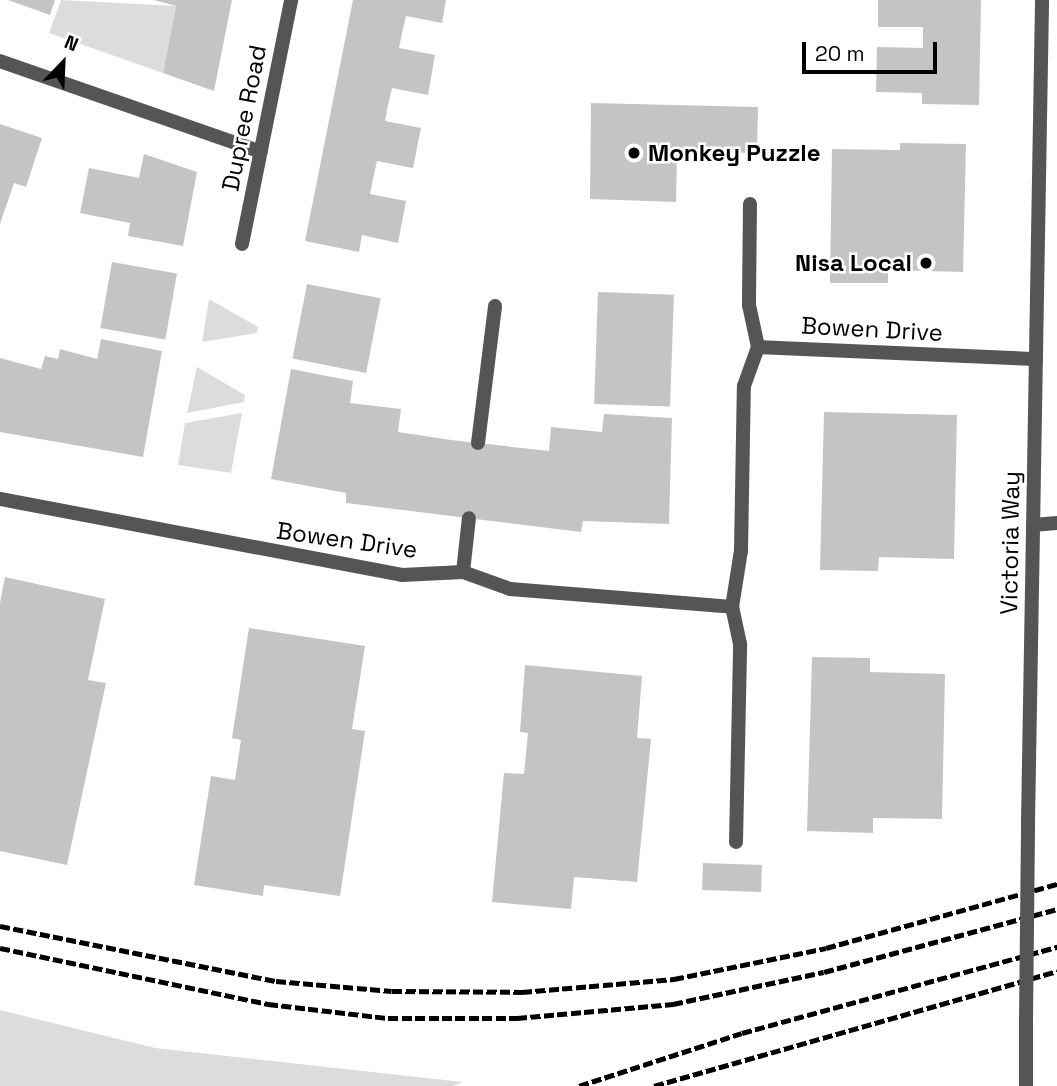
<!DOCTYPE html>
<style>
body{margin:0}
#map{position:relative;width:1057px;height:1086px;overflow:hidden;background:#fff;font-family:"Space Grotesk",sans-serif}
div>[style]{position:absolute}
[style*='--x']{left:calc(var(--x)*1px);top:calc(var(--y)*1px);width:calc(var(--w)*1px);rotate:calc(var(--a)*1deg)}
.green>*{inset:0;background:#dcdcdc}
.building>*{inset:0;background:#c4c4c4;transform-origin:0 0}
.service>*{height:14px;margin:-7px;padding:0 7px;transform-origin:7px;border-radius:7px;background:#555}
.minor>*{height:14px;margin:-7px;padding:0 7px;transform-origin:7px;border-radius:7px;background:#555}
.rail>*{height:5px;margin-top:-2.5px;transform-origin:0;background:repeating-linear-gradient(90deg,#000 0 10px,transparent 0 13.5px)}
.minor-bridge>*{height:14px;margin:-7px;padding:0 7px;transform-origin:7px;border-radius:7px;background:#555}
.dots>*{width:19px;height:19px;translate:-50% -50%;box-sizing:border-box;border:4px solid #fff;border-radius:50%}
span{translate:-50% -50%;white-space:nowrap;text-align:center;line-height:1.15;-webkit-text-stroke:5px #fff;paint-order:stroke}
.street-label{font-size:24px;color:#000}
.poi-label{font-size:24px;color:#000;font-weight:700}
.left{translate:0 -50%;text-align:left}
.right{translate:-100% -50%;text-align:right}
.north{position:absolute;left:28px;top:28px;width:70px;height:70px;-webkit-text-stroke:5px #fff;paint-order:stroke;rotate:23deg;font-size:19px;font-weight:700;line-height:28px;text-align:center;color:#000}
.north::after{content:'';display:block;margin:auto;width:24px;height:32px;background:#000;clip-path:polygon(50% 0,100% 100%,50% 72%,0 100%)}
.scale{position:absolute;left:802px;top:42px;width:135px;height:32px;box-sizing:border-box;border:4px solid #000;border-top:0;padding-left:9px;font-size:21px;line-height:24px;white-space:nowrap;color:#000;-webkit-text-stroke:5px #fff;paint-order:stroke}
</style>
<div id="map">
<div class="green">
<i style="clip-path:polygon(61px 0,176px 6px,163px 73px,49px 33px)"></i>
<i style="clip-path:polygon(209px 299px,258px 327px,257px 333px,202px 342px)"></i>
<i style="clip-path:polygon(197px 367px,245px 395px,244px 402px,187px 413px)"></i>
<i style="clip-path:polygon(242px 413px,231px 473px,178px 465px,185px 423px)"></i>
<i style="clip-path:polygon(0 1010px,155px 1048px,463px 1082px,453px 1086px,0 1086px)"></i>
</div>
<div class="building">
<i style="clip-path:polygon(8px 0,55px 0,50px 15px)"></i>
<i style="clip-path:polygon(154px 0,232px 0,214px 91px,163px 73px,176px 6px)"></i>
<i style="clip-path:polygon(353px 0,446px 0,442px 23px,406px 16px,402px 33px,399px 48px,435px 55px,428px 95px,392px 88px,388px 105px,385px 121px,421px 128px,413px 168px,377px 161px,373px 179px,370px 194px,406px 201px,398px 243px,362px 235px,359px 252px,305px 241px)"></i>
<i style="clip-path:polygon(878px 0,981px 0,979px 105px,922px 104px,922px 93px,876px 92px,877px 47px,923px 48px,923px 27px,878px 27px)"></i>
<i style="clip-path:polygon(591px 103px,758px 107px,757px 153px,677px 152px,676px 202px,590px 199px)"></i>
<i style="clip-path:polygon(0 124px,42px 138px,26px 187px,14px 183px,0 224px)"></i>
<i style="clip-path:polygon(900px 143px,966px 144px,963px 272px,888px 270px,888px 283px,830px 283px,832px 149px,900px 150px)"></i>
<i style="clip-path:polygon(144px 154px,197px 172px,183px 246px,128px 236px,130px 223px,80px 213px,89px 168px,139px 178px)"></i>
<i style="left:112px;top:262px;width:66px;height:67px;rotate:10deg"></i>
<i style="left:307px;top:284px;width:75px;height:76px;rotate:11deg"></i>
<i style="left:598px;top:292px;width:76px;height:112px;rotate:2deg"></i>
<i style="clip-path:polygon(101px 339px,162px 351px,143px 457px,0 432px,0 358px,41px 369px,45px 356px,58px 359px,60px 349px,97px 359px)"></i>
<i style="clip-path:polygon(291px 369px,353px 381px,350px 403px,401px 409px,398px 432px,451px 440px,549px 451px,551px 427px,602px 432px,604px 414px,672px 418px,669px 524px,583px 521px,581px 532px,346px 503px,346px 493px,271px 479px)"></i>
<i style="clip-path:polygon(824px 412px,957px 415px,954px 559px,879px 557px,878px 571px,820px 570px)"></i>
<i style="clip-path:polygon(5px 577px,105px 599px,88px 680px,106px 683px,67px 865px,0 851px,0 603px)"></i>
<i style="clip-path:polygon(249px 628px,365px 646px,352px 729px,365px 731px,340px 896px,264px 885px,263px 896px,194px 885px,211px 776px,235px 780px,241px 740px,232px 738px)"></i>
<i style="clip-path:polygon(812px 657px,870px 658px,870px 672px,945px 674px,942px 819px,873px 818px,873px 833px,807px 831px)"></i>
<i style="clip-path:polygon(525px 665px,642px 676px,637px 738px,651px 739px,637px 882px,574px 877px,571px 909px,492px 902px,504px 773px,524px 774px,528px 733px,520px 732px)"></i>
<i style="left:703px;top:863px;width:59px;height:27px;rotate:2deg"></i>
</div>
<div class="service">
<i style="--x:750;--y:204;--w:101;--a:90.6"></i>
<i style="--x:749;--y:305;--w:43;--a:77.9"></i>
<i style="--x:478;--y:443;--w:138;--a:-82.9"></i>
<i style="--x:463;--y:572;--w:54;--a:-83.7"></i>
</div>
<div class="minor">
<i style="--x:0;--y:61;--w:276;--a:19.2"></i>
<i style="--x:242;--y:244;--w:249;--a:-78.6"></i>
<i style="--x:0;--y:499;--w:409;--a:10.7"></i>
<i style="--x:402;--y:575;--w:61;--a:-2.8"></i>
<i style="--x:463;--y:572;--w:50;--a:19.9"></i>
<i style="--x:510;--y:589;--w:223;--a:4.6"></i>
<i style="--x:1033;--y:525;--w:24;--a:-5"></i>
<i style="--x:1028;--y:822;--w:822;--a:-89.02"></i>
<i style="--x:736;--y:842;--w:198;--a:-88.8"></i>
<i style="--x:740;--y:644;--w:38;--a:-102"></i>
<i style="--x:732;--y:607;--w:57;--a:-80.9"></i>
<i style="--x:741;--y:551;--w:165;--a:-89"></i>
<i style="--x:744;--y:386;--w:41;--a:-70.3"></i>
<i style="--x:758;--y:347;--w:278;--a:2.5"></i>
<i style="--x:1026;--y:1021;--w:65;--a:90"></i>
</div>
<div class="rail">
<i style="--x:0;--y:926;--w:281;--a:11.3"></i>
<i style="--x:276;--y:981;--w:116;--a:4.9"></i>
<i style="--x:392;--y:991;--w:130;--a:0.4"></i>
<i style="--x:522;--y:992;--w:153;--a:-4.9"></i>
<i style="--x:674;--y:979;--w:155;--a:-11.5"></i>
<i style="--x:826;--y:948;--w:240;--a:-15.5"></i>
<i style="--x:0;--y:948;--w:274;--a:11.8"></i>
<i style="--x:268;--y:1004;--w:121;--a:6.7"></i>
<i style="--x:388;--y:1018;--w:129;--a:0"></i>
<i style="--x:517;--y:1018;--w:157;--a:-5.1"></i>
<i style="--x:673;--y:1004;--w:154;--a:-12"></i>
<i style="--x:824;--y:972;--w:241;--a:-15.1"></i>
<i style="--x:579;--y:1086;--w:171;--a:-18"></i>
<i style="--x:742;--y:1033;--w:327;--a:-15.3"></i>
<i style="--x:654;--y:1086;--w:419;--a:-15.9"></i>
</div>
<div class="minor-bridge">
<i style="--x:1026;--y:1021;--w:199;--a:-89.4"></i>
</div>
<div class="dots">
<i style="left:634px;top:153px;background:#000"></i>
<i style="left:926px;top:263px;background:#000"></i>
</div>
<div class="street-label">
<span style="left:244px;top:118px;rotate:-79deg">Dupree Road</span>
<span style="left:872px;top:329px;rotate:3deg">Bowen Drive</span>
<span style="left:347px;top:540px;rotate:8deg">Bowen Drive</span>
<span style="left:1010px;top:543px;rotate:-89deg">Victoria Way</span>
</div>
<div class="poi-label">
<span class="left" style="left:648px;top:153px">Monkey Puzzle</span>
<span class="right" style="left:912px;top:263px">Nisa Local</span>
</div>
<div class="north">N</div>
<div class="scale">20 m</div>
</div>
